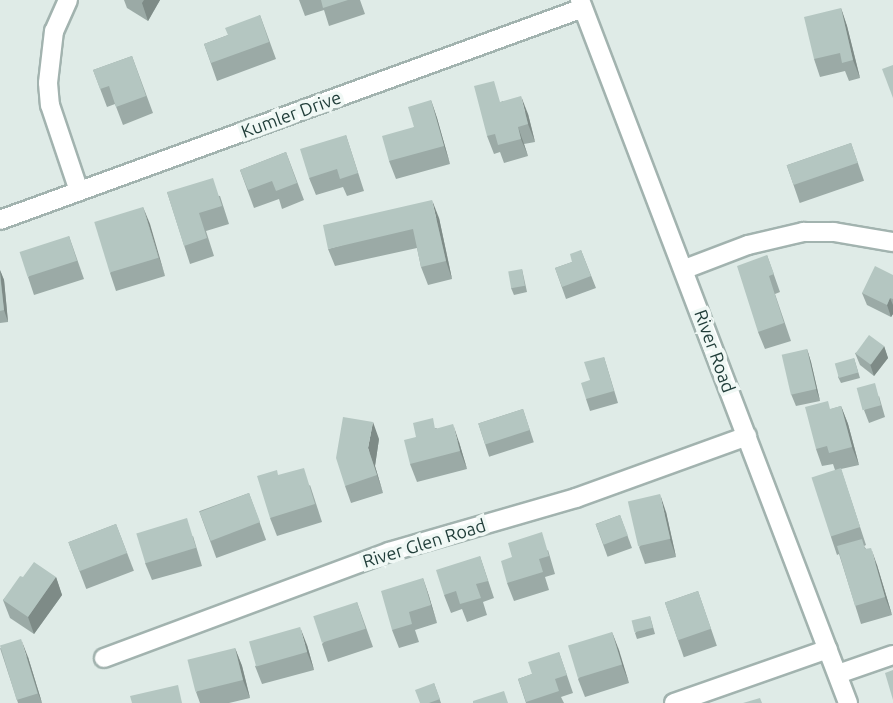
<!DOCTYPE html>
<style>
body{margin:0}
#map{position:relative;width:893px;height:703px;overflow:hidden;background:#dfebe7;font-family:Ubuntu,sans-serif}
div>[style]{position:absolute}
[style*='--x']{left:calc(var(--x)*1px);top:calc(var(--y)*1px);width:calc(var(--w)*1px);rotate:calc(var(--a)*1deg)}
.roads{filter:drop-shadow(2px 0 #a2b3af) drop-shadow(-2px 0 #a2b3af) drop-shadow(0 2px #a2b3af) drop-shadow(0 -2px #a2b3af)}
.minor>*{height:18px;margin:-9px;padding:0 9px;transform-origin:9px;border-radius:9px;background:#fff}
.wall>*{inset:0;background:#9baaa6;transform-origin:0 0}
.shaded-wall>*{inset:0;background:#7e8b87}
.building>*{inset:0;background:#b4c6c1;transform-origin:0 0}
span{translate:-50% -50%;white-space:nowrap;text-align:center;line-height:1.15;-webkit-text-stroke:7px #f0f8f5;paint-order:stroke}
.street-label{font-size:18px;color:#1f3c38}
</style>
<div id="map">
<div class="roads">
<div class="minor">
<i style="--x:68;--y:0;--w:34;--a:114"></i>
<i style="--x:54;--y:31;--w:52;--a:96.6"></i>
<i style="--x:48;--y:83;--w:22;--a:85"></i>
<i style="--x:50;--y:105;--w:91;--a:71.4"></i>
<i style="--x:580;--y:0;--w:752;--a:69.13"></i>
<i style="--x:0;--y:220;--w:620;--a:-19.98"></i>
<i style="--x:685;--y:269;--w:67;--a:-20.9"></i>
<i style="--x:748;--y:245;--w:57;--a:-13.3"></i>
<i style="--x:803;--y:232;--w:31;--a:0"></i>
<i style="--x:834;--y:232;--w:60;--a:9.6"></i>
<i style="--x:104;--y:658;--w:304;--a:-20.4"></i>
<i style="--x:389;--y:552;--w:195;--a:-16.1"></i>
<i style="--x:576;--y:498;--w:182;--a:-19.9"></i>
<i style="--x:838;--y:674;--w:58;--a:-19.1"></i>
<i style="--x:674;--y:703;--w:163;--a:-19.3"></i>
</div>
</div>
<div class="wall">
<i style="clip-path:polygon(124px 0,160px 0,148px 21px,127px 8px)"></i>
<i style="clip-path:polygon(299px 0,360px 0,365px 14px,329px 26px,324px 10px,305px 16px)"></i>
<i style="clip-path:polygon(841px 8px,847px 26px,860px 78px,849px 81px,845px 71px,820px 77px,814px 59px)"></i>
<i style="clip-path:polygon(260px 15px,276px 59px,217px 81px,204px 44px,228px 35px)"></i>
<i style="clip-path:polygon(132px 56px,153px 113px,123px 125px,115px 104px,107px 107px,93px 70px)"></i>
<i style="clip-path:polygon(431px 100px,437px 118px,450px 164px,396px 179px,389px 161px,414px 127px)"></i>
<i style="clip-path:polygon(502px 101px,528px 114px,535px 142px,524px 144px,528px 156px,504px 163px,500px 152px,494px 154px,487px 136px)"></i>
<i style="clip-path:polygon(346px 135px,364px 191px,347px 196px,343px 187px,316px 195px,309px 178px)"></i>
<i style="left:851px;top:143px;width:40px;height:68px;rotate:71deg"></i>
<i style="clip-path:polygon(286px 152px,304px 200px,282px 209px,279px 199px,254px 208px,240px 170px)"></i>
<i style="clip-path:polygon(167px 192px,220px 196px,229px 224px,206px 231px,214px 256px,190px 264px)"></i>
<i style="clip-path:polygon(143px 207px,165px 276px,116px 291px,110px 273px)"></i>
<i style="clip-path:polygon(439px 218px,452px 279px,428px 285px,421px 267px,417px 248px,335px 266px,328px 249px)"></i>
<i style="clip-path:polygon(69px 236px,84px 279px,34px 295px,28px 277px)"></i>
<i style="clip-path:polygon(581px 250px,596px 288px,566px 299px,555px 268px,572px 262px)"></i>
<i style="clip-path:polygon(767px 255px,780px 292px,775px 294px,791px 341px,765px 349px,758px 332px)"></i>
<i style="clip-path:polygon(522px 269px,527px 292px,514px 295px,511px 288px)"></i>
<i style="clip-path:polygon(0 270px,4px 280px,8px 322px,0 323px)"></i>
<i style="clip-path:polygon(893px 275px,893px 314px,891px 317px,867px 305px,862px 293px)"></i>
<i style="clip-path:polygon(884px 346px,888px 358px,874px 376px,860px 365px,855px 353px)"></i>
<i style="clip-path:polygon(807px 349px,811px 362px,820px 401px,796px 406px,791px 394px)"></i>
<i style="clip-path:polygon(604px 357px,618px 403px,590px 411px,586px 399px)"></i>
<i style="clip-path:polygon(854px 358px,860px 378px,841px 383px,838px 377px)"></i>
<i style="clip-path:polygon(879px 396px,885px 417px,869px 423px,864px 410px)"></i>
<i style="clip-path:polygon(841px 406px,848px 424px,859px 465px,841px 469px,866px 545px,864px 546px,877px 565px,892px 615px,861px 624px,839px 554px,837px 555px,831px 537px,835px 470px,833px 464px,822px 466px,816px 449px,831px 409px)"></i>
<i style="left:523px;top:409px;width:35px;height:47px;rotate:72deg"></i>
<i style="clip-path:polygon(436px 428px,459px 442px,467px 469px,417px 482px,410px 464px,416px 437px)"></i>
<i style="clip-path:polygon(379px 439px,375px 466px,383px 493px,351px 503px,345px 486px)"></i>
<i style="clip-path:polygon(310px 485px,322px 522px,277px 536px,270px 518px)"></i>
<i style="left:249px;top:493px;width:50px;height:53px;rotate:70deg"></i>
<i style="clip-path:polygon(666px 512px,676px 557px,645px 564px,639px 547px)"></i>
<i style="left:620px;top:515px;width:35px;height:26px;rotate:70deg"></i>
<i style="left:116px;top:524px;width:50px;height:51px;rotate:69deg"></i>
<i style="clip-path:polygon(193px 536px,202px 566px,152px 580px,145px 563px)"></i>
<i style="clip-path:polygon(548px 550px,555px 574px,545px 577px,549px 590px,514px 601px,507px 583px)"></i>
<i style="clip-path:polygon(480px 556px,494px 598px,483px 602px,487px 615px,467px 622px,462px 609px,451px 613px,444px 595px)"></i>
<i style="clip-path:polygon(23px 577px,56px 577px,62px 595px,34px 634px,10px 618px,3px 600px)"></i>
<i style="clip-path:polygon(423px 578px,437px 623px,415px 630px,419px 642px,399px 648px,392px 630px)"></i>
<i style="left:698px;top:591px;width:58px;height:35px;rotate:71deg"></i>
<i style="clip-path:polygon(357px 602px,373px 647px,328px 662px,322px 644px)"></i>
<i style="clip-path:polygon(650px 616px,655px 634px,637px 639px,635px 633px)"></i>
<i style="clip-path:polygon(612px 632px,629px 683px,585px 697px,578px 679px)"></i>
<i style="clip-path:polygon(307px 645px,314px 670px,262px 684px,255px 666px)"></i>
<i style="clip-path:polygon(0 648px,28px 657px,42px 703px,18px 703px)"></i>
<i style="clip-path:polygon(235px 648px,242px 666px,250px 698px,229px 703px,200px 703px,196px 692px)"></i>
<i style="clip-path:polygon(559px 652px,573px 693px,561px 697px,564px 703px,526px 703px,518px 679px,532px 674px)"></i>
<i style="clip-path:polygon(434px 683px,441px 703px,420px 703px)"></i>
</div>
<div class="shaded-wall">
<i style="clip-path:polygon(144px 0,160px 0,148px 21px,142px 3px)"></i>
<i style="clip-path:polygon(841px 8px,847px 26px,860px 78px,853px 60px)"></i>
<i style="clip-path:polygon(521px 96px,528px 114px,535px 142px,528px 124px)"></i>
<i style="clip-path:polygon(431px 100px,437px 118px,450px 164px,444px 146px)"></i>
<i style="clip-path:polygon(518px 127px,524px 144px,528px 156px,521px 139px)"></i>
<i style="clip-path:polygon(432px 200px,439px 218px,452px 279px,446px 261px)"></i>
<i style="clip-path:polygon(143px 207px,150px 224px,165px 276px,159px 258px)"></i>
<i style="clip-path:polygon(0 270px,4px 280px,8px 322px,4px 310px)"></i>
<i style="clip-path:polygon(890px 298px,893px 305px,893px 314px,891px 317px,887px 305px)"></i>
<i style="clip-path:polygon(884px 346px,888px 358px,874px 376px,870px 364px)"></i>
<i style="clip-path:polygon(807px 349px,811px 362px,820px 401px,816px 389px)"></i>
<i style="clip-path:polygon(841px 406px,848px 424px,859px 465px,852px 447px)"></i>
<i style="clip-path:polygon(373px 422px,379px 439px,375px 466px,383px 493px,368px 448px)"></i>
<i style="clip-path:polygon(453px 424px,459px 442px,467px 469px,460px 451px)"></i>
<i style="clip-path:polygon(660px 494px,666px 512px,676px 557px,670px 539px)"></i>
<i style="clip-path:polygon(871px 548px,877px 565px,892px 615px,885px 597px)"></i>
<i style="clip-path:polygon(56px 577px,62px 595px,34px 634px,28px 617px)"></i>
<i style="clip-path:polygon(423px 578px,429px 596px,437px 623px,431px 605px)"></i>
<i style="clip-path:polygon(300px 627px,307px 645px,314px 670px,307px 652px)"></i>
<i style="clip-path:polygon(612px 632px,619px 650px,629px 683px,622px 665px)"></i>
<i style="clip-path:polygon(21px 639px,28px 657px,42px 703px,38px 693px)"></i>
<i style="clip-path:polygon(235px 648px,242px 666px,250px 698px,243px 680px)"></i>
</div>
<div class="building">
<i style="clip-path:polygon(321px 0,348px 0,323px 8px)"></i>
<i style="clip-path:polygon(841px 8px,853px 60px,842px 63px,840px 53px,814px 59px,804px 17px)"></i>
<i style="clip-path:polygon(260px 15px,269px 42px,211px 63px,204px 44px,228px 35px,225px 28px)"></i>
<i style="clip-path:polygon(132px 56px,146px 96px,116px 107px,109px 86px,100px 89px,93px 70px)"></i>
<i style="clip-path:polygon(893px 65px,893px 98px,882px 69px)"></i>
<i style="clip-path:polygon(494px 81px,500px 102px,521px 96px,528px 124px,518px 127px,521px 139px,498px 145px,495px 134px,487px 136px,474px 86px)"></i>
<i style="clip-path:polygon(431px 100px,444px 146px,389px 161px,382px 136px,414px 127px,408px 107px)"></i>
<i style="clip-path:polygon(346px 135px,358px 173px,340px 179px,337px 169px,309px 178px,300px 149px)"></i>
<i style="left:851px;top:143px;width:21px;height:68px;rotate:71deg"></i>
<i style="clip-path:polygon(286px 152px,297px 183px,276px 191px,272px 181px,248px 190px,240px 170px)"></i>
<i style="clip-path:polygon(213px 178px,222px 206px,199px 213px,207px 238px,184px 246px,167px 192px)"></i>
<i style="clip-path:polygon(432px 200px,446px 261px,421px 267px,413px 229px,328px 249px,323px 225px)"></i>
<i style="left:143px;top:207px;width:53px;height:51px;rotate:73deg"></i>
<i style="left:69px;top:236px;width:26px;height:52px;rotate:72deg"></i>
<i style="clip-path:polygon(581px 250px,591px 276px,562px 287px,555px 268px,572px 262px,570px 254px)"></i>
<i style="clip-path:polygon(767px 255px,774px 274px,769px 276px,784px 323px,758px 332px,737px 266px)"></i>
<i style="clip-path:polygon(875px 266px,893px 275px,893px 299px,890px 298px,887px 305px,862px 293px)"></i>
<i style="left:522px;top:269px;width:17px;height:14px;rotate:80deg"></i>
<i style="clip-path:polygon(0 275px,4px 310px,0 311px)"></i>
<i style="left:869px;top:335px;width:19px;height:23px;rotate:36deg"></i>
<i style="left:807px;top:349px;width:41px;height:26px;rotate:77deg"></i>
<i style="clip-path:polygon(604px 357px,614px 391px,586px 399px,581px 383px,590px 380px,584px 362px)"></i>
<i style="left:854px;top:358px;width:15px;height:20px;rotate:74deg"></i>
<i style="left:875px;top:383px;width:23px;height:19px;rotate:75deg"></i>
<i style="clip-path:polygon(828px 401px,830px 409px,841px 406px,852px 447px,829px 453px,827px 446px,816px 449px,805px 407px)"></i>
<i style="left:523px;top:409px;width:22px;height:47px;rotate:72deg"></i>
<i style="clip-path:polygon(343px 417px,373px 422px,368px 448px,377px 475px,345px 486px,336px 458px)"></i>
<i style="clip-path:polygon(433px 418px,435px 429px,453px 424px,460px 451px,410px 464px,404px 440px,416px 437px,413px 423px)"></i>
<i style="clip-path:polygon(304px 468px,315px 504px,270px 518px,257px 476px,277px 470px,278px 475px)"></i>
<i style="left:841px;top:468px;width:62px;height:31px;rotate:72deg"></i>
<i style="left:249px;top:493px;width:31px;height:53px;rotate:69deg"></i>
<i style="left:660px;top:494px;width:46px;height:33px;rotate:77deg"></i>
<i style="left:620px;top:515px;width:22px;height:26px;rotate:69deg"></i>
<i style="left:187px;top:518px;width:31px;height:53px;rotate:73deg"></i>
<i style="left:116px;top:524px;width:31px;height:51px;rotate:69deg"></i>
<i style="clip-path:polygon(542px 532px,549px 556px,539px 559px,543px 572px,507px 583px,501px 561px,512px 557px,508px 543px)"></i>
<i style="clip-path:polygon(862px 539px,865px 549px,871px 548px,885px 597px,855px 606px,837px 546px)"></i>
<i style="clip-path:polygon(480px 556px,488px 581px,476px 584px,481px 598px,460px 604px,456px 591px,444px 595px,436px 570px)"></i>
<i style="clip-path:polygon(34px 562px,56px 577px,28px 617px,3px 600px,20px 576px,23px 577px)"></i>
<i style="clip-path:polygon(423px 578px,431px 605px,409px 612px,412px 624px,392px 630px,381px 591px)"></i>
<i style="left:698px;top:591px;width:40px;height:35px;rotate:71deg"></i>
<i style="left:357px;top:602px;width:28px;height:46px;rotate:72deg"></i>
<i style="left:650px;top:616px;width:12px;height:19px;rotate:76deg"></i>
<i style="left:300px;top:627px;width:26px;height:53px;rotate:74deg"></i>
<i style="left:612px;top:632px;width:34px;height:46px;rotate:73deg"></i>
<i style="left:21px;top:639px;width:57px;height:22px;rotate:73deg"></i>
<i style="left:235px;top:648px;width:33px;height:49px;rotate:76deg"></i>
<i style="clip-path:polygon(559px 652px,567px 675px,555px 679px,559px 691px,526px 702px,518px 679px,532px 674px,528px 662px)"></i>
<i style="clip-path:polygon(893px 670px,893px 700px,885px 673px)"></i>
<i style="clip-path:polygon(434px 683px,440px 699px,429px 703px,420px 703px,415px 690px)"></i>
<i style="clip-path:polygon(178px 685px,182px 703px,132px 703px,130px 696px)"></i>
<i style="clip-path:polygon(504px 691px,508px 703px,473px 703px,473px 701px)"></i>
<i style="clip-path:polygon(760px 698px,762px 703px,743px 703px)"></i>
</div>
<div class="street-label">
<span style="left:291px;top:114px;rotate:-20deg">Kumler Drive</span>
<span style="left:715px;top:351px;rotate:70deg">River Road</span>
<span style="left:424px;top:543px;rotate:-17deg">River Glen Road</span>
</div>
</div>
